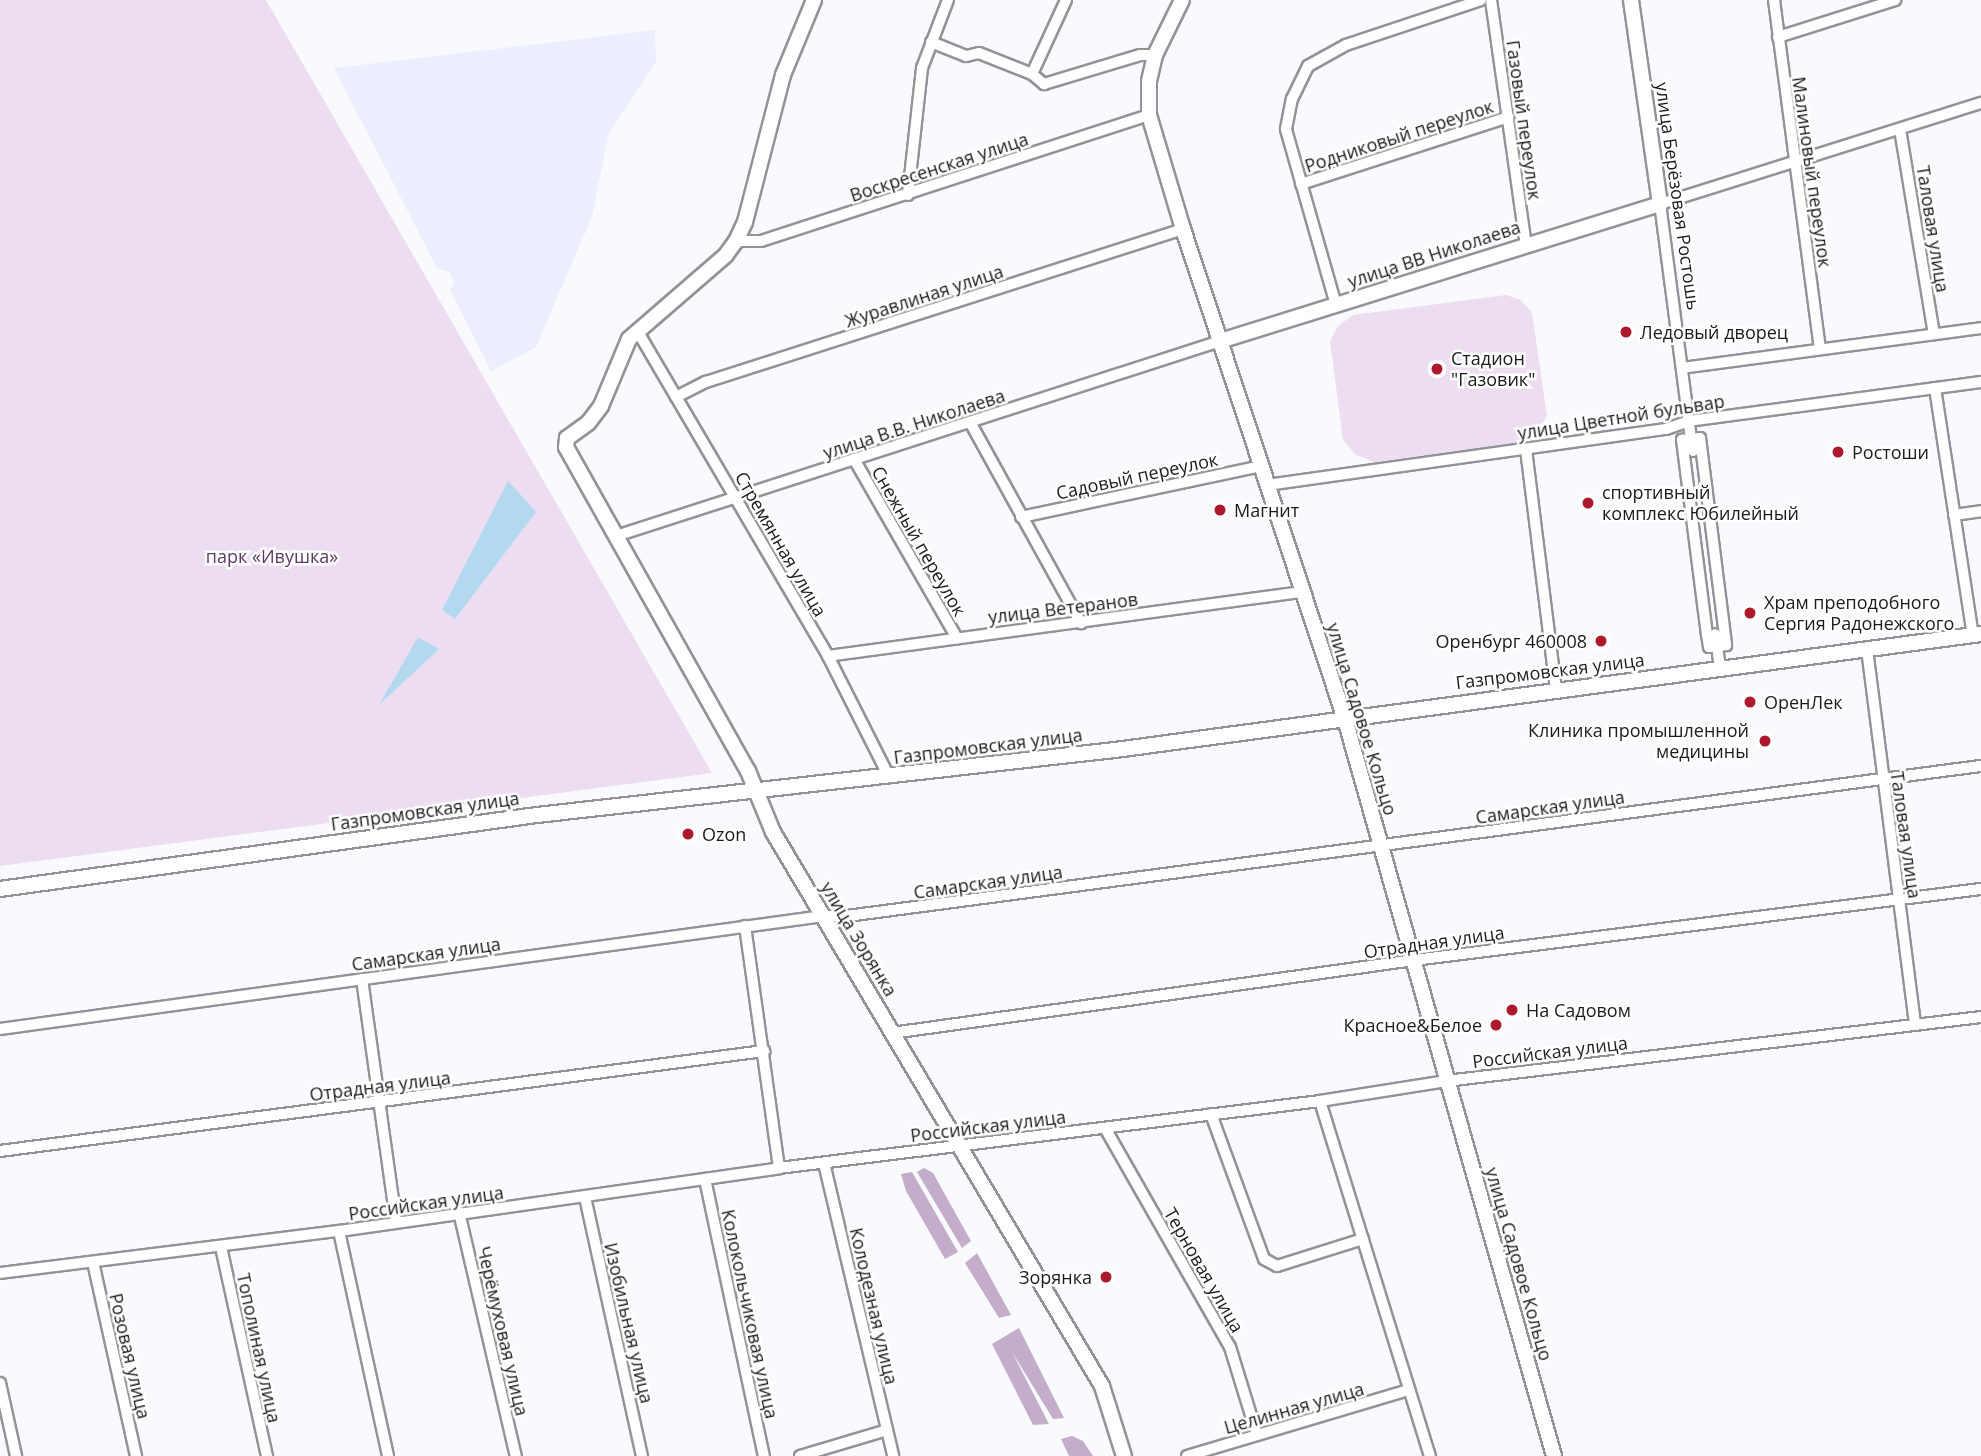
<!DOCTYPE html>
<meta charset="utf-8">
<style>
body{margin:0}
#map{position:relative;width:1981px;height:1456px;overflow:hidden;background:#f9fafe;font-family:"Open Sans",sans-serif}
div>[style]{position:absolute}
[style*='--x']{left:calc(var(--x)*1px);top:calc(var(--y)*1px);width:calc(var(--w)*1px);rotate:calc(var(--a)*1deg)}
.built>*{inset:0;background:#ebeefc}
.green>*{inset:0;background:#ecddf1}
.forest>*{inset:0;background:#c4adcb}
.water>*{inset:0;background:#b2d9ee}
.roads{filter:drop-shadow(2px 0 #929399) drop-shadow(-2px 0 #929399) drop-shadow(0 2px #929399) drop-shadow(0 -2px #929399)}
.street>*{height:10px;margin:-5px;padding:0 5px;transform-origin:5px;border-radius:5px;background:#fff}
.secondary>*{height:14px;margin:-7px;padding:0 7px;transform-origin:7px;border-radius:7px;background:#fff}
.dots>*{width:19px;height:19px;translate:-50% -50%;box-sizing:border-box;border:4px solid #fff;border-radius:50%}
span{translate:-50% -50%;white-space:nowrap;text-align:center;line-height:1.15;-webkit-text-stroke:5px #fff;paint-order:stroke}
.street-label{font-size:18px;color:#1a1b1d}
.poi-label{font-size:18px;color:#1a1b1d}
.left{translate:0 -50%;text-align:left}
.right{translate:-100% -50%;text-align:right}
.park-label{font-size:18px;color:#5c3c67}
</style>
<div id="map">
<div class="built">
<i style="clip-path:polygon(655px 30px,656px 62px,609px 133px,592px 217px,536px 347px,491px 371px,450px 290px,455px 283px,449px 272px,437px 268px,334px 68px)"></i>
</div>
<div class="green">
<i style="clip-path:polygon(0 0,266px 0,712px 773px,0 866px)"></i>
<i style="clip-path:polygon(1506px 295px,1521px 300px,1532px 313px,1547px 416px,1538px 431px,1523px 442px,1374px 462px,1356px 455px,1343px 440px,1330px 341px,1338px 326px,1353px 315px)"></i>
</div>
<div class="forest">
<i style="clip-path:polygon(924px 1168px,933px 1173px,971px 1241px,962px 1248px,917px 1172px)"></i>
<i style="clip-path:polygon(912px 1172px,958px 1252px,945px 1259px,906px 1191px,901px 1174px)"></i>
<i style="clip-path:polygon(977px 1253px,1011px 1315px,999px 1318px,965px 1263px)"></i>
<i style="clip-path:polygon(1019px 1328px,1064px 1418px,1053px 1419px,1012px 1352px,1049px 1424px,1033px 1425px,992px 1344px)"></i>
<i style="clip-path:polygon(1072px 1436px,1083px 1441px,1093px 1456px,1069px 1456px,1061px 1439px)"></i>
</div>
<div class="water">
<i style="clip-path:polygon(508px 481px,536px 512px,455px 619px,442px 610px)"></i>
<i style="clip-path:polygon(418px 637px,439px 649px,379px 705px)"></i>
</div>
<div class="roads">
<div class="street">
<i style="--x:1066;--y:0;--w:81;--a:114.7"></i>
<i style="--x:1032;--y:74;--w:16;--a:40"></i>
<i style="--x:1044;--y:84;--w:100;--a:-16.8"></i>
<i style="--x:1140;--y:55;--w:15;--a:0"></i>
<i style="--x:1491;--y:0;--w:247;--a:81.9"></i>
<i style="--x:1774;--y:0;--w:352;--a:82.5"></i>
<i style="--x:1778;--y:37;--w:123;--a:-17.5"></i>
<i style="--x:931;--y:42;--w:38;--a:22"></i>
<i style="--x:966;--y:56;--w:13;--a:-13"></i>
<i style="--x:979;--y:53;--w:57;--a:21.6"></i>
<i style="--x:1900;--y:129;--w:208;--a:80.6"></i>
<i style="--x:1301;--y:184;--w:218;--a:-17.9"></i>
<i style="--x:908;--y:195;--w:128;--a:-83.7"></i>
<i style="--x:922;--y:68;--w:73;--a:-69.1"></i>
<i style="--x:736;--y:241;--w:25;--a:0"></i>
<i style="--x:761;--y:241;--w:408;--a:-18"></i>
<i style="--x:1336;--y:305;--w:183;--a:-105.9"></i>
<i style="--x:1286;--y:129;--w:31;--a:-79"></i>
<i style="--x:1292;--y:99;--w:37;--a:-64"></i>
<i style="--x:1308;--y:66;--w:43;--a:-28.9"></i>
<i style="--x:1346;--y:45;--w:142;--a:-18.4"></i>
<i style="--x:638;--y:332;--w:376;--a:59.6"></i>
<i style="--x:828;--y:656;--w:136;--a:63.2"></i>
<i style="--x:1682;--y:368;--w:302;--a:-7.6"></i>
<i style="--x:1935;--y:388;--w:251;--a:81.3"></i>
<i style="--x:676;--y:397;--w:34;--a:-27"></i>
<i style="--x:706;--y:382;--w:501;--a:-17.78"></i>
<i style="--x:970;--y:422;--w:230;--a:61.1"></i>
<i style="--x:1526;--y:449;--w:243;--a:82.9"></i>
<i style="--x:1693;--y:451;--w:12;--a:-99"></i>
<i style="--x:1691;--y:439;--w:9;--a:-6"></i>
<i style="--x:1700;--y:438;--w:209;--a:82.8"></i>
<i style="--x:1726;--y:645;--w:9;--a:174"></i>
<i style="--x:1717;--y:646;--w:12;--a:-99"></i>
<i style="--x:854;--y:459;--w:207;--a:60.1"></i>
<i style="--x:1267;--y:485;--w:403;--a:-8"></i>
<i style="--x:1666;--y:429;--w:24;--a:-19"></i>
<i style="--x:1689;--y:421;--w:295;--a:-7.6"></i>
<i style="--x:1954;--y:515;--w:27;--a:-8"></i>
<i style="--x:1021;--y:517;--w:244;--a:-12"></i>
<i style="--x:616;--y:536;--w:635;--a:-17.89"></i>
<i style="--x:1867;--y:649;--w:379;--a:82.7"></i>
<i style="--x:828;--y:656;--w:479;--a:-7.7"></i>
<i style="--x:1720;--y:668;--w:22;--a:-98"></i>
<i style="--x:1717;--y:646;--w:8;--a:173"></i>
<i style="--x:1709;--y:647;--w:12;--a:-99"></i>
<i style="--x:1707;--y:635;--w:197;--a:-97.3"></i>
<i style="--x:1682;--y:440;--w:9;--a:-6"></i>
<i style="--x:1691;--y:439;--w:237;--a:-97.5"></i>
<i style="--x:1660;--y:204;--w:337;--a:-17.5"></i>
<i style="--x:745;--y:926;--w:244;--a:82"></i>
<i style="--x:362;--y:979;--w:245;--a:82"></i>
<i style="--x:0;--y:1029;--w:831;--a:-7.82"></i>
<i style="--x:823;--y:916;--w:24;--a:0"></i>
<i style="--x:847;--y:916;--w:1144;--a:-7.54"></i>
<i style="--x:892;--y:1033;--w:527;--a:-7.96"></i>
<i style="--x:1414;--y:960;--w:571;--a:-7.14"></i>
<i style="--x:1320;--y:1101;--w:372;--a:72.8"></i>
<i style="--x:1211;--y:1114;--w:154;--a:69.9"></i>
<i style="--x:1264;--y:1259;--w:15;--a:28"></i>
<i style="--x:1277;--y:1266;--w:90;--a:-17.4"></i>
<i style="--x:1105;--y:1128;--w:252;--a:60.3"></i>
<i style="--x:1230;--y:1347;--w:92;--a:72.9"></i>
<i style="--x:0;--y:1151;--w:771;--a:-7.46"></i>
<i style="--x:824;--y:1163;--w:301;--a:76.7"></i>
<i style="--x:705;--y:1179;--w:283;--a:78"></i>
<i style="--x:585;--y:1197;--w:265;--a:77.6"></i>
<i style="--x:459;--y:1212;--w:251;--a:76.9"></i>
<i style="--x:339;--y:1231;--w:230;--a:77.7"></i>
<i style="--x:221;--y:1247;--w:214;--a:77.6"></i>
<i style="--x:93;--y:1262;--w:199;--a:77.5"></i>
<i style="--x:0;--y:1273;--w:342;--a:-7.1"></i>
<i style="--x:339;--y:1231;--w:444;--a:-8.1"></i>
<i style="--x:779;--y:1168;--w:545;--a:-7.06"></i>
<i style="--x:1320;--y:1101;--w:128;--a:-9"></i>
<i style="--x:1446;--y:1081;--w:539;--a:-6.82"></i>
<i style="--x:0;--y:1383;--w:75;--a:77.6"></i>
<i style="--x:800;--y:1456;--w:91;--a:-16.6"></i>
<i style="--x:1187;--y:1456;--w:232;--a:-16.6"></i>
</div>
<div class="secondary">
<i style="--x:814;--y:0;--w:81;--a:112.5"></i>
<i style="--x:783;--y:75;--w:152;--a:104.5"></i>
<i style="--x:745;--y:222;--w:21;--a:115"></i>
<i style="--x:736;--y:241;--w:17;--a:126"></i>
<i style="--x:726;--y:255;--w:128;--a:139.1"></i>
<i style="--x:629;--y:339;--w:73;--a:112.7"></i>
<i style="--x:601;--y:406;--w:21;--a:127"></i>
<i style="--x:588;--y:423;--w:26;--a:144"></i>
<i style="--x:567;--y:438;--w:9;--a:96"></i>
<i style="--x:566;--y:447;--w:372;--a:60.7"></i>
<i style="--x:748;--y:771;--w:66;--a:67.7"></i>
<i style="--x:773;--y:832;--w:644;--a:59.3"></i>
<i style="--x:1102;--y:1386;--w:73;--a:72.6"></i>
<i style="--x:1182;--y:0;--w:61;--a:116.1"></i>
<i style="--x:1155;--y:55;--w:27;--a:103"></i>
<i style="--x:1149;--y:81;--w:34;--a:90"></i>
<i style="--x:1149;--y:115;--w:119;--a:73.4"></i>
<i style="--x:1183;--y:229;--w:516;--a:71.71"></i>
<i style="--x:1345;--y:719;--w:766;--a:74.17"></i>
<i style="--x:1220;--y:341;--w:461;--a:-17.3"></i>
<i style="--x:1660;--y:204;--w:206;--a:-98.1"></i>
<i style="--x:0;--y:889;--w:542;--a:-7.85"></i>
<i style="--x:537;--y:815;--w:582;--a:-6.42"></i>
<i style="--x:1115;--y:750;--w:874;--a:-7.63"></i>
</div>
</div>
<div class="dots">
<i style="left:1626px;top:332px;background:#ad182c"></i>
<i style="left:1437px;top:369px;background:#ad182c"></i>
<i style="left:1838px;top:452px;background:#ad182c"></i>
<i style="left:1588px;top:503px;background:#ad182c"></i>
<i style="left:1220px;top:510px;background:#ad182c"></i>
<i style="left:1750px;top:613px;background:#ad182c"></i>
<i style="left:1601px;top:641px;background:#ad182c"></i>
<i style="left:1750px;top:702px;background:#ad182c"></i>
<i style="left:1765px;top:741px;background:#ad182c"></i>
<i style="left:688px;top:834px;background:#ad182c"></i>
<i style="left:1512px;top:1010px;background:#ad182c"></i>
<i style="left:1496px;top:1025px;background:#ad182c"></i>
<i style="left:1106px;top:1277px;background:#ad182c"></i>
</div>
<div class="street-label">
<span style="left:1524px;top:120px;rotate:82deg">Газовый переулок</span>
<span style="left:1399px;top:136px;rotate:-18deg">Родниковый переулок</span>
<span style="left:939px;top:167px;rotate:-18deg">Воскресенская улица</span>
<span style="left:1812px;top:172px;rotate:82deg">Малиновый переулок</span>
<span style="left:1678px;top:196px;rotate:82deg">улица Берёзовая Ростошь</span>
<span style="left:1933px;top:229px;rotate:81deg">Таловая улица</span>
<span style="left:1434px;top:254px;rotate:-18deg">улица ВВ Николаева</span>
<span style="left:924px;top:296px;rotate:-18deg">Журавлиная улица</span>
<span style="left:1621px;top:417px;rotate:-9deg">улица Цветной бульвар</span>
<span style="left:914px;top:424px;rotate:-18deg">улица В.В. Николаева</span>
<span style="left:1137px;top:476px;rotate:-12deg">Садовый переулок</span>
<span style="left:919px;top:541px;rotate:60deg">Снежный переулок</span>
<span style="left:781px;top:544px;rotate:60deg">Стремянная улица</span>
<span style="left:1063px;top:608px;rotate:-7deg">улица Ветеранов</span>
<span style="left:1550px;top:671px;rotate:-7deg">Газпромовская улица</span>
<span style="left:1362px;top:719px;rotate:73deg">улица Садовое Кольцо</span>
<span style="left:988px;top:746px;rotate:-7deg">Газпромовская улица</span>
<span style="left:1550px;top:807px;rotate:-8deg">Самарская улица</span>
<span style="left:425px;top:811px;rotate:-8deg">Газпромовская улица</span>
<span style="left:1906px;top:835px;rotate:82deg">Таловая улица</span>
<span style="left:988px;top:882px;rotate:-8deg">Самарская улица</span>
<span style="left:859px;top:939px;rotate:59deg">улица Зорянка</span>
<span style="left:1434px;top:942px;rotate:-8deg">Отрадная улица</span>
<span style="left:426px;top:954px;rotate:-8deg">Самарская улица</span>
<span style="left:1550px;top:1052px;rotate:-7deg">Российская улица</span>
<span style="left:380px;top:1086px;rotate:-7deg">Отрадная улица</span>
<span style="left:988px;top:1126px;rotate:-7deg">Российская улица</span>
<span style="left:426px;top:1203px;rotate:-8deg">Российская улица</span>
<span style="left:1519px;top:1264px;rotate:74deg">улица Садовое Кольцо</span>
<span style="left:1204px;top:1270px;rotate:60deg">Терновая улица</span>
<span style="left:874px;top:1306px;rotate:77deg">Колодезная улица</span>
<span style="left:750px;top:1314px;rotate:78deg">Колокольчиковая улица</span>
<span style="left:629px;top:1323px;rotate:77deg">Изобильная улица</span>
<span style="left:503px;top:1331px;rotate:77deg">Черёмуховая улица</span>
<span style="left:259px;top:1348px;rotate:78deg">Тополиная улица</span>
<span style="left:130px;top:1356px;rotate:77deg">Розовая улица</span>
<span style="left:1294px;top:1408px;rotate:-16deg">Целинная улица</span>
</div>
<div class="poi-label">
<span class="left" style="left:1640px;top:332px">Ледовый дворец</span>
<span class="left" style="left:1451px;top:369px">Стадион<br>"Газовик"</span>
<span class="left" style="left:1852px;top:452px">Ростоши</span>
<span class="left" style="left:1602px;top:503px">спортивный<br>комплекс Юбилейный</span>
<span class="left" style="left:1234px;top:510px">Магнит</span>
<span class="left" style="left:1764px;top:613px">Храм преподобного<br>Сергия Радонежского</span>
<span class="right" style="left:1587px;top:641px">Оренбург 460008</span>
<span class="left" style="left:1764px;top:702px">ОренЛек</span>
<span class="right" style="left:1749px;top:741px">Клиника промышленной<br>медицины</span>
<span class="left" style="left:702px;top:834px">Ozon</span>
<span class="left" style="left:1526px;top:1010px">На Садовом</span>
<span class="right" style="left:1482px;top:1025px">Красное&amp;Белое</span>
<span class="right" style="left:1092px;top:1277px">Зорянка</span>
</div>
<div class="park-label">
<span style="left:272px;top:556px">парк «Ивушка»</span>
</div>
</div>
